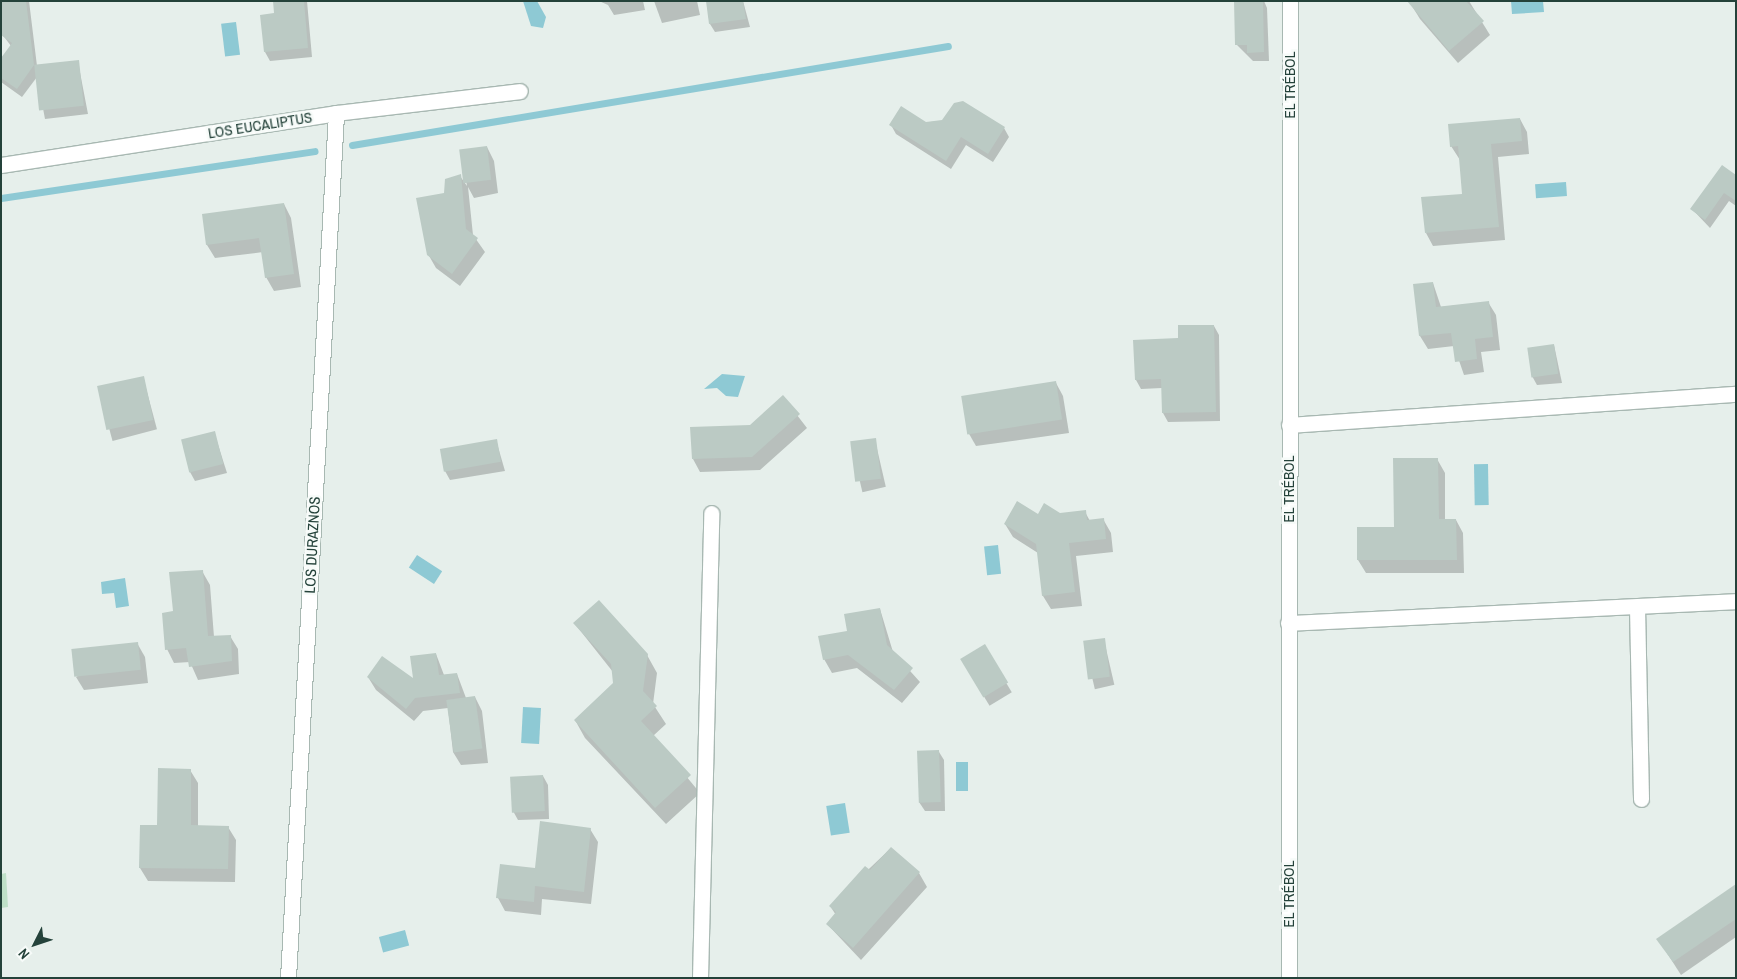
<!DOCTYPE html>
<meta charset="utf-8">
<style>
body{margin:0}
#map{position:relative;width:1737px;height:979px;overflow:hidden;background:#e6efeb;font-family:"Archivo Narrow",sans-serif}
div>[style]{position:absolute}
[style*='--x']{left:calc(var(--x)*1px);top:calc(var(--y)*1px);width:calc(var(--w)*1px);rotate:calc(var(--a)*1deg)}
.green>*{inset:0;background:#bfe0c8}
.water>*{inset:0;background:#8ec9d4;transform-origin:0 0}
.shadow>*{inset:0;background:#0003;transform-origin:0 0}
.stream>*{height:7px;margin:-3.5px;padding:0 3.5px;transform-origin:3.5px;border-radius:3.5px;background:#8ec9d4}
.building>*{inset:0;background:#bbcac4;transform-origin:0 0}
.roads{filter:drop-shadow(1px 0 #a8b8b2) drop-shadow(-1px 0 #a8b8b2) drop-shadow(0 1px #a8b8b2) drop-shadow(0 -1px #a8b8b2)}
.minor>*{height:15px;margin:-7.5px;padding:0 7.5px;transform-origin:7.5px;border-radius:7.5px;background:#fff}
.secondary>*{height:15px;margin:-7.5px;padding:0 7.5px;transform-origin:7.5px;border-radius:7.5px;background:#fff}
span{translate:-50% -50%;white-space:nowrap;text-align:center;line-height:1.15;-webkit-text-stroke:5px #f7fbf9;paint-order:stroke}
.street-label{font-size:15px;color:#24423a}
.frame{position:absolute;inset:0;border:2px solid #24423a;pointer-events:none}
.north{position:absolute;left:10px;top:919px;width:50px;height:50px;-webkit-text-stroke:4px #f7fbf9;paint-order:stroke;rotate:229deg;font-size:14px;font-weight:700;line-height:20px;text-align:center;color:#24423a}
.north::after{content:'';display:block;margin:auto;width:18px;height:22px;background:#24423a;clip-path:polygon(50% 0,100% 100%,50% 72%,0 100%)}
</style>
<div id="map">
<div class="green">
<i style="clip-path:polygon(6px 873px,8px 907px,1px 908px,1px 874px)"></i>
</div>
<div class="water">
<i style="clip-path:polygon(523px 1px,537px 1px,546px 17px,543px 28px,531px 26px)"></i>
<i style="clip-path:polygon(1511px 1px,1543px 1px,1544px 12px,1512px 14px)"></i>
<i style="left:236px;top:22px;width:33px;height:15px;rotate:83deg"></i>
<i style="left:1566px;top:182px;width:14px;height:31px;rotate:86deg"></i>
<i style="clip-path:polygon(722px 374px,745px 376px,738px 397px,726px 396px,717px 388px,704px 389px)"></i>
<i style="left:1488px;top:464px;width:41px;height:14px;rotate:89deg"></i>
<i style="left:998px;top:545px;width:29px;height:14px;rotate:84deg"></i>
<i style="left:417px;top:555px;width:30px;height:15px;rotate:33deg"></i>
<i style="clip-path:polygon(125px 578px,129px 606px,116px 608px,114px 593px,102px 594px,101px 582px)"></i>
<i style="left:523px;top:707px;width:18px;height:36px;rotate:3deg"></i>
<i style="left:956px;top:762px;width:12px;height:29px"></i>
<i style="left:845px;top:803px;width:30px;height:19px;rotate:81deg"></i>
<i style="left:405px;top:930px;width:16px;height:27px;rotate:75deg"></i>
</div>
<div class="shadow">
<i style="clip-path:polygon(1px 1px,29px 1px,37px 66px,78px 62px,88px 114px,45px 119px,37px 77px,22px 97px,1px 82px,1px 60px,11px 46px,2px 34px)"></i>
<i style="clip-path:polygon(274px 1px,307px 1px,312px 57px,270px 61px,265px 52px,276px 15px)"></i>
<i style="clip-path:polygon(599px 1px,643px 1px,645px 10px,614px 15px,608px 5px)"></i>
<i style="clip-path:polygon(654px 1px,697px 1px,700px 15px,662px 23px)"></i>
<i style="clip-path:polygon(715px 1px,743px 1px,750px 27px,715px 32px,710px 24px)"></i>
<i style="clip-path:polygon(1236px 1px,1264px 1px,1267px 8px,1269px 61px,1253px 61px,1237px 45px)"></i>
<i style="clip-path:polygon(1418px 1px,1469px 1px,1490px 35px,1458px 63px,1420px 19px,1412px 6px)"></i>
<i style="clip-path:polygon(1520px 119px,1527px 132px,1529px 154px,1498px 157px,1505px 240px,1433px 246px,1426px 233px,1464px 195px,1460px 160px,1451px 146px)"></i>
<i style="clip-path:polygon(943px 121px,1004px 128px,1009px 137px,993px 162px,966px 145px,951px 169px,896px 134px,891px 125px)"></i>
<i style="clip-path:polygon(487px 147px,494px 161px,498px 193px,474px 198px,468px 187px,473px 235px,485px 252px,460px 286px,436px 268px,428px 254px,445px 194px,460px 176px,467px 186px,461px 151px)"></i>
<i style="clip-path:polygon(1736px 176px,1736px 206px,1729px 201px,1710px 228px,1692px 209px)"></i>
<i style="clip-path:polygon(284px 204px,291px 218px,301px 287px,274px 291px,266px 277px,263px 252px,215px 258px,207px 245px,203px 215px)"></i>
<i style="clip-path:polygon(1433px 283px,1441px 307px,1488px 302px,1496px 315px,1500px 350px,1481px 352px,1484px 372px,1464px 375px,1454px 346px,1428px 349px,1420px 336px,1415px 285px)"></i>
<i style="clip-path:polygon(1214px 326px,1219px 335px,1220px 421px,1168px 422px,1163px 413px,1162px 388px,1141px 389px,1136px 380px,1134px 342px,1180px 339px)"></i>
<i style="clip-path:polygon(1554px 345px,1562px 383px,1537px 385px,1532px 376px)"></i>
<i style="left:143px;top:377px;width:54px;height:46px;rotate:75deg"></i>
<i style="clip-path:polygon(1056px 383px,1063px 396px,1069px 433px,976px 446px,968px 432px)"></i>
<i style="clip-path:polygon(783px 397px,807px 428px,760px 470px,700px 472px,693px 459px,750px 426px)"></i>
<i style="clip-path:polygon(214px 432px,227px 473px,195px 481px,190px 472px)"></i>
<i style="clip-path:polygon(496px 440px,505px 471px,450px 480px,445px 471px)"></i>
<i style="left:875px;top:440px;width:48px;height:24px;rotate:77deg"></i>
<i style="clip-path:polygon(1437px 459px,1445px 473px,1445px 520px,1456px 520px,1463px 533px,1464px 573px,1366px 573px,1358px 560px,1395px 528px)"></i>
<i style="clip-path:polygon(1085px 512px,1090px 521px,1103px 519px,1111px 533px,1113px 552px,1076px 556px,1082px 606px,1051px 609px,1043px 596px,1038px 553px,1013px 537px,1005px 524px)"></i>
<i style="clip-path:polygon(202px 571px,210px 585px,214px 637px,230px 636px,238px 649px,239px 674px,198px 680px,190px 662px,174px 663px,167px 649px,174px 612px)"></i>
<i style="clip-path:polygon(880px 609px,893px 652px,920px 682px,902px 703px,857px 668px,832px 673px,824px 659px,848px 632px)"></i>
<i style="clip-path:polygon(575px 624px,647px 655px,657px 673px,653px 704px,666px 724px,653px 736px,700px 793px,666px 824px,585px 738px,575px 720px,615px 684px,613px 672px)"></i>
<i style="left:1104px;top:640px;width:46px;height:20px;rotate:77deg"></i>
<i style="clip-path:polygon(137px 643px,145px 657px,148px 683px,84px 690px,76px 677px)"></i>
<i style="left:984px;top:646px;width:54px;height:26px;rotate:59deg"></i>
<i style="clip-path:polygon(436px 654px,444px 675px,457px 674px,466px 698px,475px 697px,482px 711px,488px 763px,461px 765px,453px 752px,448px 708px,423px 711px,414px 721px,376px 690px,368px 677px,415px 681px)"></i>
<i style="clip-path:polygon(939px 752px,944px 760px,945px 811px,925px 811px,919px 802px)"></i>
<i style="clip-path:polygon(190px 770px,198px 783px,198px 826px,228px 827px,236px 840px,235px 882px,148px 881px,140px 868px)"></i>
<i style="clip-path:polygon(543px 776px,548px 785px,549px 819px,518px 820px,513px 811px)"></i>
<i style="clip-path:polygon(590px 829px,598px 842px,591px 904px,542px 899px,541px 915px,505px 911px,498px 898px)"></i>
<i style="clip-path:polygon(891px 848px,919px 873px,927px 887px,861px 960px,827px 924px,836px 915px,830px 906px)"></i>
<i style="clip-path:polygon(1736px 886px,1736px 937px,1681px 975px,1658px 939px)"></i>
</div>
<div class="stream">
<i style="--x:352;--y:145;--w:604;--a:-9.43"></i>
<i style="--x:1;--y:198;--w:317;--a:-8.5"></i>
</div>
<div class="building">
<i style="clip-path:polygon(1px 1px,26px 1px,34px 65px,17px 89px,1px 78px,1px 58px,12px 43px,1px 35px)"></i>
<i style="clip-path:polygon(273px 1px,304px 1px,308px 48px,264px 52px,260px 15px,274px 13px)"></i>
<i style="clip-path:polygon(706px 1px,743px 1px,746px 19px,709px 24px)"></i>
<i style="clip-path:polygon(1234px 1px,1263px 1px,1264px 52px,1247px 53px,1247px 45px,1235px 45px)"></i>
<i style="clip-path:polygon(1407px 1px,1466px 1px,1484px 21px,1449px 51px)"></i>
<i style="left:79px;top:60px;width:46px;height:45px;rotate:84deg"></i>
<i style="clip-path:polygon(963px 101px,1005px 127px,988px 154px,961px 137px,946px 161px,889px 125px,901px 106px,926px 122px,942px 120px,954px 103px)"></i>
<i style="clip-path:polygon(1520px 118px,1522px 141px,1491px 144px,1499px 227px,1425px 233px,1421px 197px,1462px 194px,1458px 146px,1450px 147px,1448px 124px)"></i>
<i style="left:487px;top:146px;width:34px;height:28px;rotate:83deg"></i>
<i style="clip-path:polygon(1722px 165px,1736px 175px,1736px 201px,1724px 193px,1705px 220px,1690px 209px)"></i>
<i style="clip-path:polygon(461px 174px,466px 229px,478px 238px,452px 274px,427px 255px,416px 198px,444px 193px,445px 179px)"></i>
<i style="clip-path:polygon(284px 203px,294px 274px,265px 278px,259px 238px,206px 245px,202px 214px)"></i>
<i style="clip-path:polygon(1433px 282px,1436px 307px,1489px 301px,1493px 337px,1475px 339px,1477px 359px,1455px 362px,1451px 333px,1419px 336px,1413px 284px)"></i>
<i style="clip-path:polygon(1178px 325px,1214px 325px,1216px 412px,1162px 413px,1161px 379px,1135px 380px,1133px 340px,1178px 338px)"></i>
<i style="left:1554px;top:344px;width:30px;height:27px;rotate:82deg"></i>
<i style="left:144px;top:376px;width:45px;height:48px;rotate:78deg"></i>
<i style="left:1056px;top:381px;width:39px;height:96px;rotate:81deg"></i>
<i style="clip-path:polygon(783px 395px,800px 414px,752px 457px,692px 459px,690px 427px,750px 425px)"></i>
<i style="left:215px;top:431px;width:34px;height:35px;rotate:76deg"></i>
<i style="left:876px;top:438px;width:41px;height:26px;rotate:83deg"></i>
<i style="left:497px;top:439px;width:23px;height:58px;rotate:80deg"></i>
<i style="clip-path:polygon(1393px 458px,1438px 458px,1439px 519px,1456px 519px,1457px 560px,1357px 560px,1357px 527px,1394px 527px)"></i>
<i style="clip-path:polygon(1017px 501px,1038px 514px,1044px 503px,1060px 513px,1086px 510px,1087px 520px,1104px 518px,1106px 539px,1069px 543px,1075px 592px,1042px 596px,1036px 544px,1004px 524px)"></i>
<i style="clip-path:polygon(203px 570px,208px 636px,231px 635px,232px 661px,189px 667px,186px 648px,165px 650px,162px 613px,173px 611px,169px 572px)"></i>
<i style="clip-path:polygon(599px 600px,648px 654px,643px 691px,657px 706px,641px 721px,691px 775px,655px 808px,574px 720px,613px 683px,611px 664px,573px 623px)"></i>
<i style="clip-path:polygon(880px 608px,887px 645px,913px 668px,894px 690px,848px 655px,823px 660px,818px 636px,847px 631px,844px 614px)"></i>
<i style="left:1105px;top:638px;width:39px;height:22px;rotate:83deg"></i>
<i style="left:138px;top:642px;width:28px;height:67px;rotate:84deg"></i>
<i style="left:985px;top:644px;width:45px;height:29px;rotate:59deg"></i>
<i style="clip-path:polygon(436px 653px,439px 675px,457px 673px,460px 693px,415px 698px,406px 709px,367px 677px,382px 656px,413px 678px,410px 656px)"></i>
<i style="left:475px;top:696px;width:53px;height:29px;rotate:82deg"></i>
<i style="left:939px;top:750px;width:52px;height:22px;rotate:88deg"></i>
<i style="clip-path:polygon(158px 768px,191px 769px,191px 825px,229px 826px,228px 869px,139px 868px,140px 825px,157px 825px)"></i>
<i style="left:543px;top:775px;width:36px;height:33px;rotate:87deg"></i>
<i style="clip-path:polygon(540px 821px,591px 828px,584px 892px,535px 886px,534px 902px,496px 898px,500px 864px,535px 868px)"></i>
<i style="clip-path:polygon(891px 847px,920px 872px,853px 948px,826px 924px,836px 912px,829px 906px,865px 866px,870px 870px)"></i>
<i style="clip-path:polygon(1736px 884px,1736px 919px,1673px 962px,1656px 939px)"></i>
</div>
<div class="roads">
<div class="minor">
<i style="--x:1;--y:165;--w:339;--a:-8.8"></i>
<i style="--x:336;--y:113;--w:185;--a:-6.8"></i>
<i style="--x:1289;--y:425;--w:448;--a:-4"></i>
<i style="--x:1637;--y:607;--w:192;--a:88.8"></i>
<i style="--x:1288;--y:623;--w:449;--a:-2.8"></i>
<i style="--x:288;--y:978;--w:866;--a:-86.82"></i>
<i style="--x:700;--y:978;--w:465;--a:-88.6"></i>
</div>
<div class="secondary">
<i style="--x:1289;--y:978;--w:977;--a:-89.94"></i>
</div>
</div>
<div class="street-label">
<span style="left:1290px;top:85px;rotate:-90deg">EL TRÉBOL</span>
<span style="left:260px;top:125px;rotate:-9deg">LOS EUCALIPTUS</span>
<span style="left:1289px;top:489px;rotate:-90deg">EL TRÉBOL</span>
<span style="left:312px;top:545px;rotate:-87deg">LOS DURAZNOS</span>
<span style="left:1289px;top:894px;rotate:-90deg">EL TRÉBOL</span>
</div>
<div class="frame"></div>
<div class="north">N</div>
</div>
